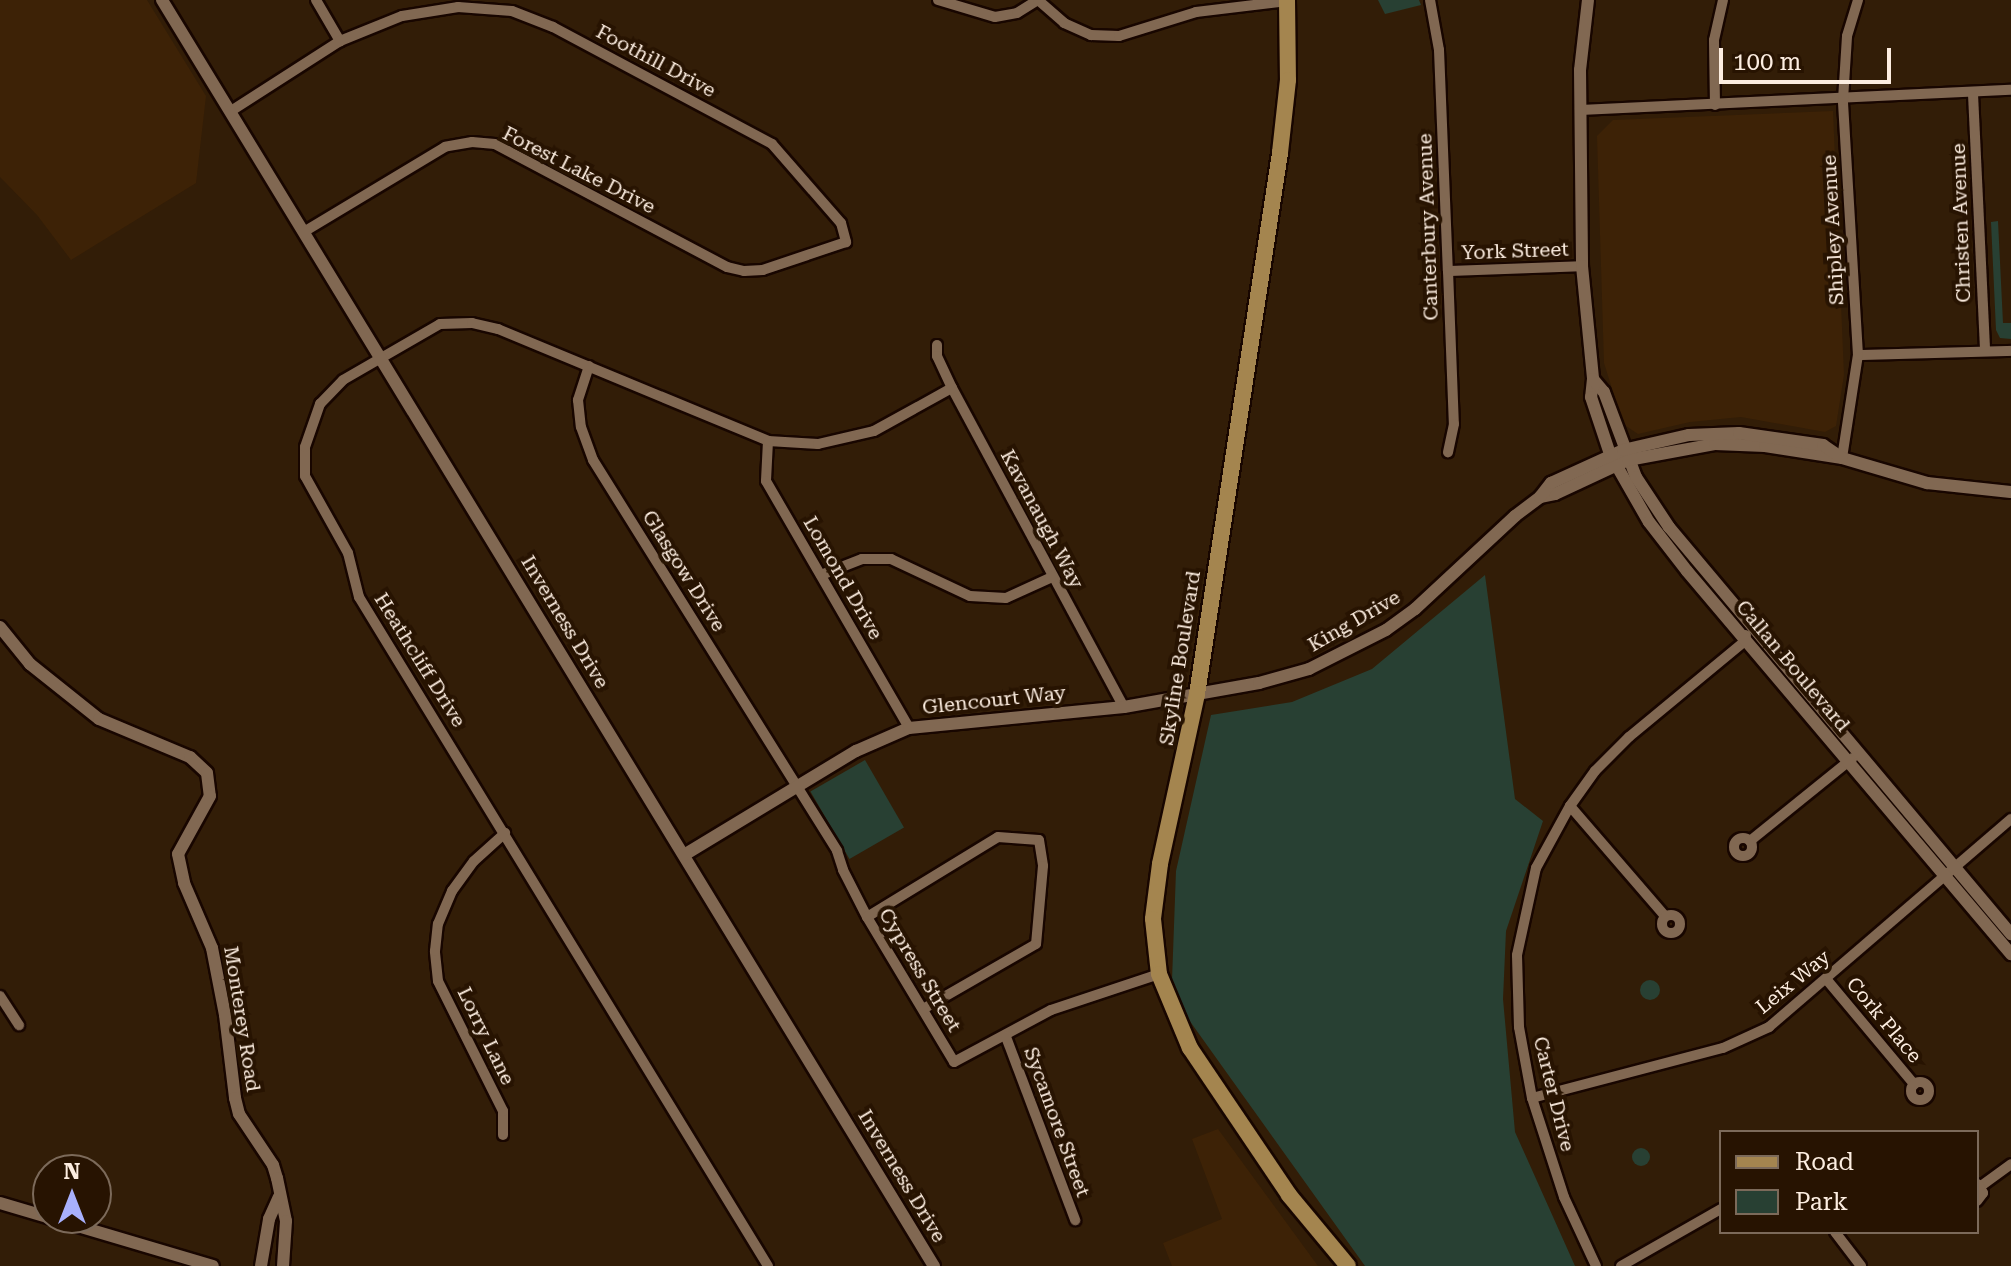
<!DOCTYPE html>
<style>
body{margin:0}
#map{position:relative;width:2011px;height:1266px;overflow:hidden;background:#321d07;font-family:"Roboto Serif",serif}
div>[style]{position:absolute}
[style*='--x']{left:calc(var(--x)*1px);top:calc(var(--y)*1px);width:calc(var(--w)*1px);rotate:calc(var(--a)*1deg)}
.built>*{inset:0;background:#3d2206}
.green>*{inset:0;background:#284033;transform-origin:0 0}
.round{border-radius:50%}
.roads{filter:drop-shadow(2px 0 #180600) drop-shadow(-2px 0 #180600) drop-shadow(0 2px #180600) drop-shadow(0 -2px #180600)}
.minor>*{height:10px;margin:-5px;padding:0 5px;transform-origin:5px;border-radius:5px;background:#816852}
.minor>.ring{margin:-5px;padding:0;box-sizing:content-box;background:none;border:10px solid #816852;border-radius:50%}
.tertiary>*{height:12px;margin:-6px;padding:0 6px;transform-origin:6px;border-radius:6px;background:#816852}
.primary>*{height:16px;margin:-8px;padding:0 8px;transform-origin:8px;border-radius:8px;background:#a4854f}
span{translate:-50% -50%;white-space:nowrap;text-align:center;line-height:1.15;-webkit-text-stroke:8px #271301;paint-order:stroke}
.street-label{font-size:20px;color:#fcede0}
.legend{position:absolute;left:1719px;top:1130px;width:260px;height:104px;box-sizing:border-box;background:#271301;border:2px solid #7c6a5a;margin:0;padding:10px 14px;list-style:none;font-size:24px;color:#fcede0}
.legend li{display:flex;align-items:center;gap:16px;height:40px}
.legend b{width:40px;border:2px solid #7c6a5a}
.north{position:absolute;left:32px;top:1154px;width:80px;height:80px;box-sizing:border-box;background:#271301;border:2px solid #7c6a5a;border-radius:50%;rotate:0deg;font-size:22px;font-weight:700;line-height:32px;text-align:center;color:#fcede0}
.north::after{content:'';display:block;margin:auto;width:28px;height:36px;background:#a8b0fc;clip-path:polygon(50% 0,100% 100%,50% 72%,0 100%)}
.scale{position:absolute;left:1719px;top:48px;width:172px;height:36px;box-sizing:border-box;border:4px solid #fcede0;border-top:0;padding-left:10px;font-size:24px;line-height:28px;white-space:nowrap;color:#fcede0;-webkit-text-stroke:6px #271301;paint-order:stroke}
</style>
<div id="map">
<div class="built">
<i style="clip-path:polygon(0 0,147px 0,206px 96px,196px 183px,71px 260px,37px 215px,0 177px)"></i>
<i style="clip-path:polygon(1833px 111px,1844px 375px,1836px 426px,1825px 432px,1741px 417px,1690px 422px,1638px 434px,1623px 424px,1604px 363px,1597px 136px,1613px 120px)"></i>
<i style="clip-path:polygon(1218px 1129px,1318px 1266px,1172px 1266px,1163px 1243px,1222px 1219px,1192px 1139px)"></i>
</div>
<div class="green">
<i style="clip-path:polygon(1378px 0,1419px 0,1421px 5px,1385px 14px)"></i>
<i style="clip-path:polygon(1998px 221px,2003px 323px,2011px 323px,2011px 339px,2000px 338px,1996px 330px,1991px 222px)"></i>
<i style="clip-path:polygon(1485px 575px,1515px 799px,1543px 821px,1506px 931px,1503px 999px,1515px 1132px,1575px 1266px,1365px 1266px,1184px 1013px,1172px 980px,1176px 871px,1211px 715px,1292px 702px,1372px 669px)"></i>
<i style="left:865px;top:760px;width:78px;height:63px;rotate:60deg"></i>
<i class="round" style="left:1640px;top:980px;width:20px;height:20px"></i>
<i class="round" style="left:1632px;top:1148px;width:18px;height:18px"></i>
</div>
<div class="roads">
<div class="minor">
<i style="--x:316;--y:0;--w:48;--a:59.7"></i>
<i style="--x:938;--y:0;--w:59;--a:16.6"></i>
<i style="--x:995;--y:17;--w:22;--a:-10"></i>
<i style="--x:1017;--y:13;--w:25;--a:-32"></i>
<i style="--x:1038;--y:0;--w:35;--a:41"></i>
<i style="--x:1064;--y:23;--w:30;--a:24"></i>
<i style="--x:1091;--y:35;--w:28;--a:2"></i>
<i style="--x:1119;--y:36;--w:81;--a:-17.3"></i>
<i style="--x:1196;--y:12;--w:92;--a:-6.9"></i>
<i style="--x:1430;--y:0;--w:51;--a:79.8"></i>
<i style="--x:1439;--y:50;--w:221;--a:87.7"></i>
<i style="--x:1448;--y:271;--w:153;--a:87.8"></i>
<i style="--x:1454;--y:424;--w:29;--a:102"></i>
<i style="--x:1973;--y:94;--w:257;--a:87.3"></i>
<i style="--x:1715;--y:105;--w:65;--a:-90.9"></i>
<i style="--x:1714;--y:40;--w:41;--a:-77.3"></i>
<i style="--x:1580;--y:110;--w:431;--a:-2.7"></i>
<i style="--x:231;--y:111;--w:130;--a:-32.7"></i>
<i style="--x:340;--y:41;--w:67;--a:-22"></i>
<i style="--x:402;--y:16;--w:57;--a:-9.1"></i>
<i style="--x:458;--y:7;--w:54;--a:4.2"></i>
<i style="--x:512;--y:11;--w:44;--a:21.3"></i>
<i style="--x:553;--y:27;--w:248;--a:28.1"></i>
<i style="--x:772;--y:144;--w:105;--a:48.9"></i>
<i style="--x:841;--y:223;--w:20;--a:75"></i>
<i style="--x:846;--y:242;--w:88;--a:161.4"></i>
<i style="--x:763;--y:270;--w:19;--a:177"></i>
<i style="--x:744;--y:271;--w:17;--a:-167"></i>
<i style="--x:727;--y:267;--w:263;--a:-152.1"></i>
<i style="--x:495;--y:144;--w:23;--a:-175"></i>
<i style="--x:472;--y:142;--w:27;--a:170"></i>
<i style="--x:445;--y:147;--w:163;--a:149"></i>
<i style="--x:1448;--y:271;--w:134;--a:-2.1"></i>
<i style="--x:937;--y:345;--w:11;--a:90"></i>
<i style="--x:937;--y:356;--w:35;--a:65"></i>
<i style="--x:952;--y:388;--w:362;--a:61.7"></i>
<i style="--x:1858;--y:355;--w:153;--a:-1.5"></i>
<i style="--x:589;--y:366;--w:36;--a:108"></i>
<i style="--x:578;--y:400;--w:27;--a:84"></i>
<i style="--x:581;--y:427;--w:35;--a:70"></i>
<i style="--x:593;--y:460;--w:461;--a:58"></i>
<i style="--x:837;--y:851;--w:20;--a:72"></i>
<i style="--x:843;--y:870;--w:53;--a:62.9"></i>
<i style="--x:867;--y:917;--w:169;--a:59"></i>
<i style="--x:954;--y:1062;--w:110;--a:-28.2"></i>
<i style="--x:1051;--y:1010;--w:114;--a:-18.4"></i>
<i style="--x:768;--y:441;--w:40;--a:92.9"></i>
<i style="--x:766;--y:481;--w:285;--a:59.9"></i>
<i style="--x:1842;--y:458;--w:104;--a:-81.2"></i>
<i style="--x:1858;--y:355;--w:255;--a:-93.4"></i>
<i style="--x:1843;--y:100;--w:64;--a:-86.4"></i>
<i style="--x:1847;--y:36;--w:38;--a:-73"></i>
<i style="--x:821;--y:575;--w:44;--a:-21.3"></i>
<i style="--x:862;--y:559;--w:29;--a:0"></i>
<i style="--x:891;--y:559;--w:87;--a:25.1"></i>
<i style="--x:970;--y:596;--w:36;--a:3"></i>
<i style="--x:1006;--y:598;--w:51;--a:-24.5"></i>
<i style="--x:1570;--y:806;--w:145;--a:49.2"></i>
<i class="ring" style="left:1734px;top:838px;width:8px;height:8px"></i>
<i style="--x:1750;--y:841;--w:132;--a:-38.9"></i>
<i class="ring" style="left:1662px;top:915px;width:8px;height:8px"></i>
<i style="--x:867;--y:917;--w:153;--a:-31.4"></i>
<i style="--x:998;--y:837;--w:41;--a:4.2"></i>
<i style="--x:1039;--y:840;--w:26;--a:81"></i>
<i style="--x:1043;--y:866;--w:78;--a:95.1"></i>
<i style="--x:1036;--y:944;--w:130;--a:150.1"></i>
<i style="--x:1827;--y:980;--w:136;--a:50.1"></i>
<i style="--x:0;--y:996;--w:35;--a:57"></i>
<i style="--x:1006;--y:1037;--w:196;--a:69.3"></i>
<i class="ring" style="left:1911px;top:1082px;width:8px;height:8px"></i>
<i style="--x:1532;--y:1098;--w:197;--a:-14.7"></i>
<i style="--x:1723;--y:1048;--w:51;--a:-24.5"></i>
<i style="--x:1769;--y:1027;--w:319;--a:-40.7"></i>
<i style="--x:503;--y:1135;--w:24;--a:-90"></i>
<i style="--x:503;--y:1111;--w:145;--a:-116.6"></i>
<i style="--x:438;--y:981;--w:30;--a:-96"></i>
<i style="--x:435;--y:951;--w:27;--a:-84"></i>
<i style="--x:438;--y:924;--w:36;--a:-67"></i>
<i style="--x:452;--y:891;--w:37;--a:-54"></i>
<i style="--x:474;--y:861;--w:42;--a:-42.1"></i>
<i style="--x:1981;--y:1186;--w:37;--a:-36"></i>
<i style="--x:1977;--y:1201;--w:10;--a:-53"></i>
<i style="--x:1983;--y:1193;--w:10;--a:-119"></i>
<i style="--x:1835;--y:1232;--w:43;--a:52.6"></i>
<i style="--x:768;--y:1266;--w:784;--a:-121.44"></i>
<i style="--x:359;--y:597;--w:45;--a:-104"></i>
<i style="--x:348;--y:553;--w:88;--a:-119.2"></i>
<i style="--x:305;--y:476;--w:29;--a:-90"></i>
<i style="--x:305;--y:447;--w:46;--a:-70.8"></i>
<i style="--x:320;--y:404;--w:33;--a:-46"></i>
<i style="--x:343;--y:380;--w:112;--a:-30"></i>
<i style="--x:440;--y:324;--w:32;--a:-2"></i>
<i style="--x:472;--y:323;--w:27;--a:13"></i>
<i style="--x:498;--y:329;--w:292;--a:22.5"></i>
<i style="--x:768;--y:441;--w:50;--a:3.4"></i>
<i style="--x:818;--y:444;--w:57;--a:-13.1"></i>
<i style="--x:874;--y:431;--w:89;--a:-28.9"></i>
<i style="--x:1596;--y:1266;--w:76;--a:-114.9"></i>
<i style="--x:1564;--y:1197;--w:104;--a:-107.9"></i>
<i style="--x:1532;--y:1098;--w:72;--a:-100.4"></i>
<i style="--x:1519;--y:1027;--w:72;--a:-91.6"></i>
<i style="--x:1517;--y:955;--w:89;--a:-77.7"></i>
<i style="--x:1536;--y:868;--w:71;--a:-61.3"></i>
<i style="--x:1570;--y:806;--w:43;--a:-54.5"></i>
<i style="--x:1595;--y:771;--w:48;--a:-45"></i>
<i style="--x:1629;--y:737;--w:151;--a:-39.6"></i>
<i style="--x:1745;--y:641;--w:6;--a:-81"></i>
<i style="--x:1621;--y:1266;--w:115;--a:-29.7"></i>
</div>
<div class="tertiary">
<i style="--x:162;--y:0;--w:1483;--a:58.63"></i>
<i style="--x:1588;--y:0;--w:70;--a:96.5"></i>
<i style="--x:1580;--y:70;--w:196;--a:89.4"></i>
<i style="--x:1582;--y:266;--w:114;--a:84.4"></i>
<i style="--x:1593;--y:379;--w:18;--a:96"></i>
<i style="--x:1591;--y:397;--w:60;--a:71.6"></i>
<i style="--x:1610;--y:454;--w:78;--a:60.2"></i>
<i style="--x:1649;--y:522;--w:62;--a:52.2"></i>
<i style="--x:1687;--y:571;--w:502;--a:49.77"></i>
<i style="--x:1593;--y:379;--w:17;--a:50"></i>
<i style="--x:1604;--y:392;--w:91;--a:69.4"></i>
<i style="--x:1636;--y:477;--w:60;--a:56.6"></i>
<i style="--x:1669;--y:527;--w:532;--a:49.96"></i>
<i style="--x:1540;--y:497;--w:15;--a:-11"></i>
<i style="--x:1555;--y:494;--w:81;--a:-25"></i>
<i style="--x:1628;--y:460;--w:88;--a:-10.4"></i>
<i style="--x:1715;--y:444;--w:50;--a:2.3"></i>
<i style="--x:1765;--y:446;--w:78;--a:8.9"></i>
<i style="--x:1842;--y:458;--w:89;--a:16.4"></i>
<i style="--x:1927;--y:483;--w:84;--a:6.1"></i>
<i style="--x:0;--y:627;--w:48;--a:51"></i>
<i style="--x:30;--y:664;--w:88;--a:38.6"></i>
<i style="--x:99;--y:719;--w:99;--a:22.7"></i>
<i style="--x:190;--y:757;--w:23;--a:43"></i>
<i style="--x:207;--y:773;--w:23;--a:83"></i>
<i style="--x:210;--y:796;--w:66;--a:118.9"></i>
<i style="--x:178;--y:854;--w:30;--a:78"></i>
<i style="--x:184;--y:883;--w:71;--a:66.7"></i>
<i style="--x:212;--y:948;--w:68;--a:79"></i>
<i style="--x:225;--y:1015;--w:84;--a:83.1"></i>
<i style="--x:235;--y:1098;--w:16;--a:76"></i>
<i style="--x:239;--y:1114;--w:61;--a:56.3"></i>
<i style="--x:273;--y:1165;--w:14;--a:73"></i>
<i style="--x:277;--y:1178;--w:44;--a:78.2"></i>
<i style="--x:286;--y:1221;--w:45;--a:93.8"></i>
<i style="--x:684;--y:855;--w:201;--a:-31.2"></i>
<i style="--x:856;--y:751;--w:58;--a:-23.5"></i>
<i style="--x:909;--y:728;--w:216;--a:-5.6"></i>
<i style="--x:1124;--y:707;--w:137;--a:-10.1"></i>
<i style="--x:1259;--y:683;--w:52;--a:-15.6"></i>
<i style="--x:1309;--y:669;--w:86;--a:-26.9"></i>
<i style="--x:1386;--y:630;--w:36;--a:-36"></i>
<i style="--x:1415;--y:609;--w:137;--a:-42.9"></i>
<i style="--x:1515;--y:516;--w:31;--a:-37"></i>
<i style="--x:1540;--y:497;--w:18;--a:-52"></i>
<i style="--x:1551;--y:483;--w:79;--a:-24.6"></i>
<i style="--x:1623;--y:450;--w:68;--a:-12.8"></i>
<i style="--x:1689;--y:435;--w:50;--a:-2.3"></i>
<i style="--x:1739;--y:433;--w:85;--a:8.1"></i>
<i style="--x:1823;--y:445;--w:23;--a:34"></i>
<i style="--x:0;--y:1203;--w:222;--a:16.5"></i>
<i style="--x:261;--y:1266;--w:48;--a:-80.3"></i>
<i style="--x:269;--y:1219;--w:24;--a:-66"></i>
</div>
<div class="primary">
<i style="--x:1287;--y:0;--w:80;--a:89.3"></i>
<i style="--x:1288;--y:80;--w:73;--a:96.3"></i>
<i style="--x:1280;--y:153;--w:547;--a:98.72"></i>
<i style="--x:1197;--y:694;--w:174;--a:102.3"></i>
<i style="--x:1160;--y:864;--w:55;--a:97.3"></i>
<i style="--x:1153;--y:919;--w:55;--a:83.8"></i>
<i style="--x:1159;--y:974;--w:80;--a:67.3"></i>
<i style="--x:1190;--y:1048;--w:177;--a:56"></i>
<i style="--x:1289;--y:1195;--w:92;--a:50.3"></i>
</div>
</div>
<div class="street-label">
<span style="left:656px;top:61px;rotate:28deg">Foothill Drive</span>
<span style="left:579px;top:170px;rotate:27deg">Forest Lake Drive</span>
<span style="left:1961px;top:223px;rotate:-92deg">Christen Avenue</span>
<span style="left:1428px;top:227px;rotate:-92deg">Canterbury Avenue</span>
<span style="left:1833px;top:230px;rotate:-93deg">Shipley Avenue</span>
<span style="left:1515px;top:251px;rotate:-2deg">York Street</span>
<span style="left:1042px;top:519px;rotate:62deg">Kavanaugh Way</span>
<span style="left:684px;top:571px;rotate:58deg">Glasgow Drive</span>
<span style="left:843px;top:578px;rotate:60deg">Lomond Drive</span>
<span style="left:1354px;top:621px;rotate:-30deg">King Drive</span>
<span style="left:565px;top:622px;rotate:59deg">Inverness Drive</span>
<span style="left:1180px;top:658px;rotate:-81deg">Skyline Boulevard</span>
<span style="left:420px;top:660px;rotate:58deg">Heathcliff Drive</span>
<span style="left:1793px;top:666px;rotate:50deg">Callan Boulevard</span>
<span style="left:994px;top:700px;rotate:-6deg">Glencourt Way</span>
<span style="left:920px;top:970px;rotate:59deg">Cypress Street</span>
<span style="left:1793px;top:982px;rotate:-39deg">Leix Way</span>
<span style="left:242px;top:1019px;rotate:81deg">Monterey Road</span>
<span style="left:1884px;top:1020px;rotate:50deg">Cork Place</span>
<span style="left:486px;top:1036px;rotate:64deg">Lorry Lane</span>
<span style="left:1554px;top:1094px;rotate:76deg">Carter Drive</span>
<span style="left:1057px;top:1122px;rotate:70deg">Sycamore Street</span>
<span style="left:902px;top:1176px;rotate:59deg">Inverness Drive</span>
</div>
<ul class="legend">
<li><b style="height:10px;background:#a4854f"></b>Road</li>
<li><b style="height:22px;background:#284033"></b>Park</li>
</ul>
<div class="north">N</div>
<div class="scale">100 m</div>
</div>
